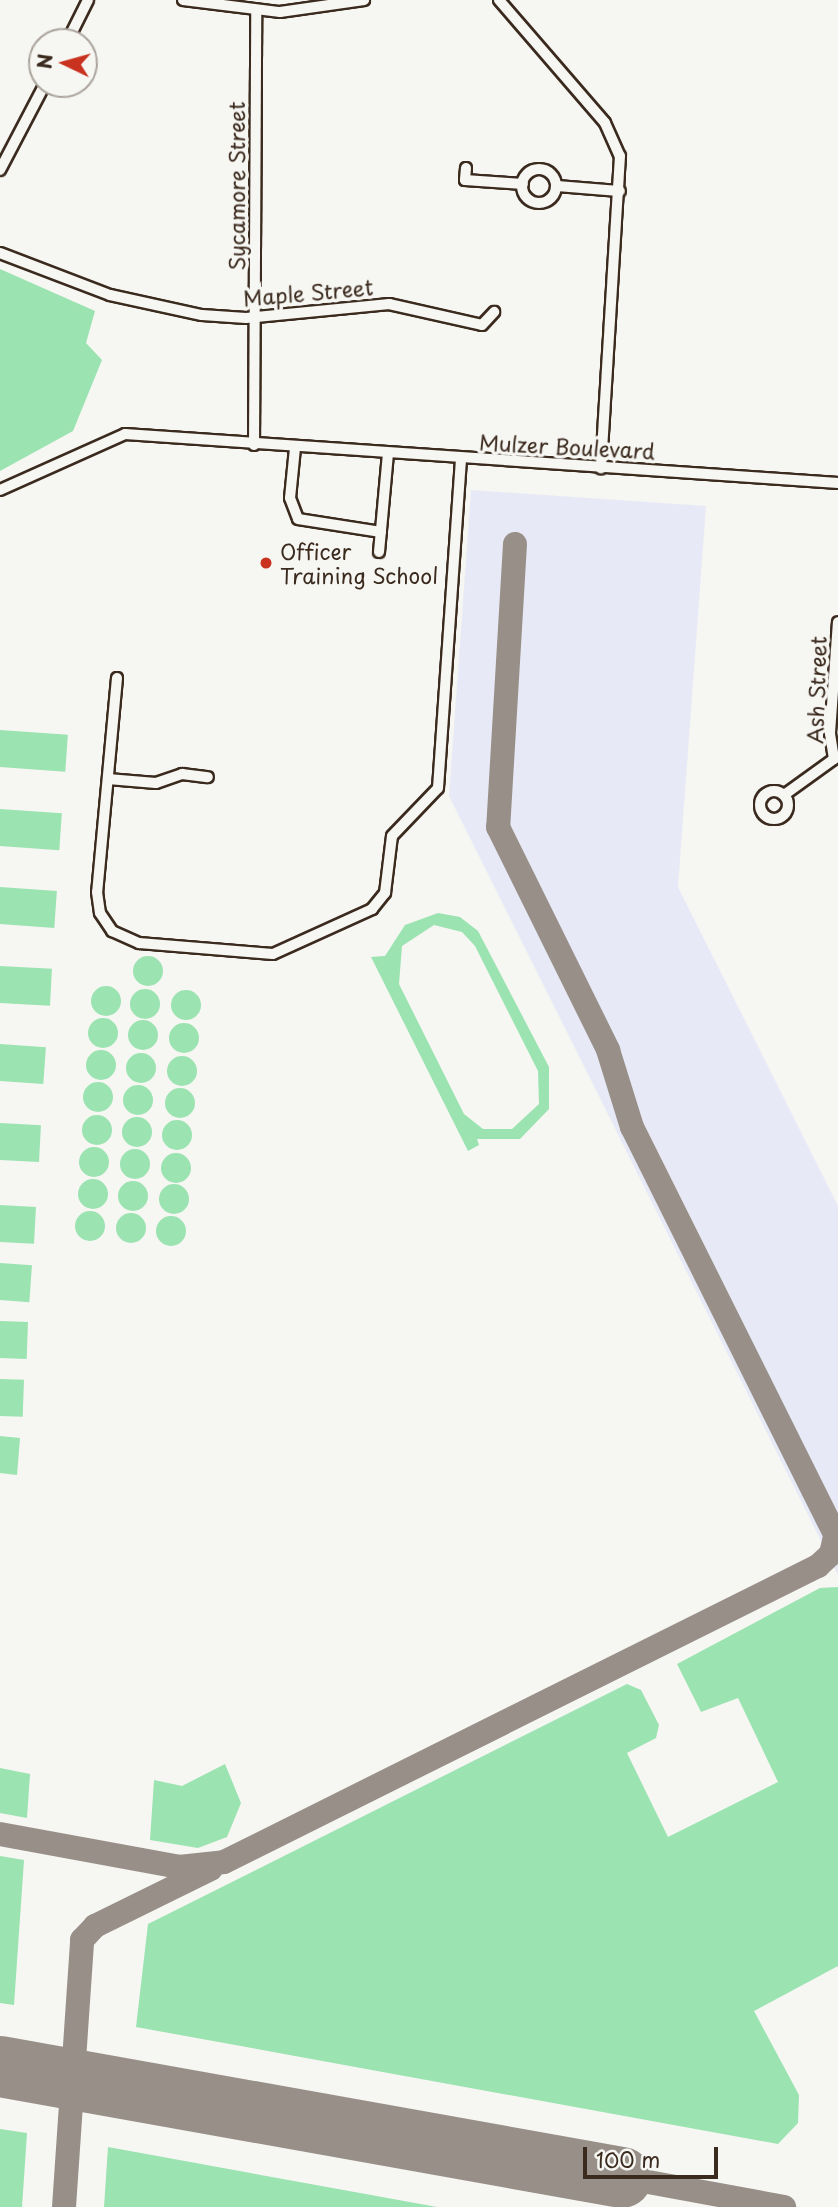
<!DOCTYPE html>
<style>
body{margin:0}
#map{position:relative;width:838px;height:2207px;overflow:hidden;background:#f6f6f2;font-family:"Playpen Sans",sans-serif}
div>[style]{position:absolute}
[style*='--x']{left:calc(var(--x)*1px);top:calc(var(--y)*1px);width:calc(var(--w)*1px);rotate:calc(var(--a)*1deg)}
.built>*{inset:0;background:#e8e9f6}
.green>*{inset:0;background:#9be3b1;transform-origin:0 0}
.round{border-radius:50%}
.taxiway>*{height:24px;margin:-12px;padding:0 12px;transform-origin:12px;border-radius:12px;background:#989088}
.runway>*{height:61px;margin:-30.5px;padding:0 30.5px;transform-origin:30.5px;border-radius:30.5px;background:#989088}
.roads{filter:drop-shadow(2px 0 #3b2a1e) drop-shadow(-2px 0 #3b2a1e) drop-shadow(0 2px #3b2a1e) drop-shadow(0 -2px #3b2a1e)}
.minor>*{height:10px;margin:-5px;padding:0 5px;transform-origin:5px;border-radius:5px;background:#f6f6f2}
.minor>.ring{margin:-5px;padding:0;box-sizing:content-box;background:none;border:10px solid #f6f6f2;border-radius:50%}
.dots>*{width:19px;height:19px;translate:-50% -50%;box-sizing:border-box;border:4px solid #f6f6f2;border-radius:50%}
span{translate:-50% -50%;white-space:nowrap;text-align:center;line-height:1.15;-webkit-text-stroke:7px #f6f6f2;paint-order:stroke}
.street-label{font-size:21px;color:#3b2a1e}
.poi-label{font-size:21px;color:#3b2a1e}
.left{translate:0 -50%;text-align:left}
.north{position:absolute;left:28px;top:28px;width:70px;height:70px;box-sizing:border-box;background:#f6f6f2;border:2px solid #aba49d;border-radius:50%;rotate:275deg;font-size:19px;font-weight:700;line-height:28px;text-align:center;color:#3b2a1e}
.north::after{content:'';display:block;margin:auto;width:24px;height:32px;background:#c8321e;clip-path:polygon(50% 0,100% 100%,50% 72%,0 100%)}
.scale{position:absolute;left:583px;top:2147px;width:135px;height:32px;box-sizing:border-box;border:4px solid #3b2a1e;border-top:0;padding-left:9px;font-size:21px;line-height:24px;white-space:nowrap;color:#3b2a1e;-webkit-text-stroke:5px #f6f6f2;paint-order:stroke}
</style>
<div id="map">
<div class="built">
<i style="clip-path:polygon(471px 490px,706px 506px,678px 887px,838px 1206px,838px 1575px,449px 796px)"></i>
</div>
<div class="green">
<i style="clip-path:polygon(0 269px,95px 311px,86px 343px,102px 360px,73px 431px,0 471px)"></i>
<i style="left:0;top:730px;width:68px;height:37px;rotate:4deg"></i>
<i style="left:0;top:809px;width:62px;height:37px;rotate:4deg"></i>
<i style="left:0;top:887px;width:57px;height:37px;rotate:4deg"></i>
<i style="clip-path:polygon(evenodd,438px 913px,460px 917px,478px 931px,549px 1067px,549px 1109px,520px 1139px,477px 1139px,479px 1145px,468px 1151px,371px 957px,385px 956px,405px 925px,438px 913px,434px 925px,462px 932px,475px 946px,538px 1071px,539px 1104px,512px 1129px,483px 1129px,464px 1114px,399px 984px,402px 946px,434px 925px)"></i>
<i class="round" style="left:133px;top:956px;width:30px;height:30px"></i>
<i style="left:0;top:966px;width:52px;height:37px;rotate:3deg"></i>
<i class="round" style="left:91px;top:986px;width:30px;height:30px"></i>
<i class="round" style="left:130px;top:989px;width:30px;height:30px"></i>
<i class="round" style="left:171px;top:990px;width:30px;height:30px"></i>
<i class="round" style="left:88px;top:1018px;width:30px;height:30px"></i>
<i class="round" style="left:128px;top:1020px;width:30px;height:30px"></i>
<i class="round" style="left:169px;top:1023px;width:30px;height:30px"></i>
<i style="left:0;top:1044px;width:46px;height:37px;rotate:4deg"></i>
<i class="round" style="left:86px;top:1050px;width:30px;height:30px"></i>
<i class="round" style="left:126px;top:1053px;width:30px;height:30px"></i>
<i class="round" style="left:167px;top:1056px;width:30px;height:30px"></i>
<i class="round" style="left:83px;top:1082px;width:30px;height:30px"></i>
<i class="round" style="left:123px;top:1085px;width:30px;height:30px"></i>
<i class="round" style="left:165px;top:1088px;width:30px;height:30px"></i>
<i class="round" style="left:82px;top:1115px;width:30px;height:30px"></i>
<i class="round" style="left:122px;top:1117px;width:30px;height:30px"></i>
<i class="round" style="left:162px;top:1120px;width:30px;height:30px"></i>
<i style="left:0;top:1123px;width:41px;height:37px;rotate:3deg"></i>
<i class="round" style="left:79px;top:1147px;width:30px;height:30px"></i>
<i class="round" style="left:120px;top:1149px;width:30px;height:30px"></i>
<i class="round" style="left:161px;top:1153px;width:30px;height:30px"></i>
<i class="round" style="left:78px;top:1179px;width:30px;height:30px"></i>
<i class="round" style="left:118px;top:1181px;width:30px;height:30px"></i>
<i class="round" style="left:159px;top:1184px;width:30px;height:30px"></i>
<i style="left:0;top:1205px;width:36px;height:37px;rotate:3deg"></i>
<i class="round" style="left:75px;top:1211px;width:30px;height:30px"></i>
<i class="round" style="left:116px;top:1213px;width:30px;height:30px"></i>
<i class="round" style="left:156px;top:1216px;width:30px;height:30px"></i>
<i style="left:0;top:1263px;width:32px;height:37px;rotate:4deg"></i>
<i style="left:0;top:1321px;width:28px;height:37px;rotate:2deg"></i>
<i style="left:0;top:1379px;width:24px;height:37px;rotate:2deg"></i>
<i style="clip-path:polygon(0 1436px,20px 1438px,17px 1475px,0 1473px)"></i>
<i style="clip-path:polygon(838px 1587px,838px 1966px,754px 2011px,799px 2095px,798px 2123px,778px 2144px,136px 2027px,148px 1924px,627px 1684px,641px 1690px,659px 1725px,656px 1738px,627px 1753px,668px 1837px,778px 1782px,738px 1698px,701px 1712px,677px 1664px,820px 1588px)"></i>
<i style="clip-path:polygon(225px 1764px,241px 1803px,227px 1837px,198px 1848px,150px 1840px,154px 1780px,182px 1786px)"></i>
<i style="clip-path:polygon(0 1768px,30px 1774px,27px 1818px,0 1813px)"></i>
<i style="clip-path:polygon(0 1856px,24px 1860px,14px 2005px,0 2003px)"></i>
<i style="clip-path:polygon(0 2129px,27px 2133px,22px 2207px,0 2207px)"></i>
<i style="clip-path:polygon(108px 2147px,437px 2207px,104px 2207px)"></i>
</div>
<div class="taxiway">
<i style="--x:515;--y:544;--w:284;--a:93.4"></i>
<i style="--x:498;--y:827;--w:249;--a:63.7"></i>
<i style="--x:608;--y:1050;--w:81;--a:72.7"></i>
<i style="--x:632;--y:1127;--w:462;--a:63.5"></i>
<i style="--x:0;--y:1834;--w:182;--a:10.4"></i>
<i style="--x:179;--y:1867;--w:45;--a:-6.3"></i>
<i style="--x:224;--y:1862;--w:664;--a:-26.49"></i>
<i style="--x:818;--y:1566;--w:18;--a:-43"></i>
<i style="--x:831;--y:1554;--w:18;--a:-77"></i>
<i style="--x:621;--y:2177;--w:166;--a:10.4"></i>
<i style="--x:64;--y:2207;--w:268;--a:-86.1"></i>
<i style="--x:82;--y:1940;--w:19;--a:-47"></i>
<i style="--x:95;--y:1926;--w:129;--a:-26.2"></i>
</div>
<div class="runway">
<i style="--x:0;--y:2066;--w:631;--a:10.13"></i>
</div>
<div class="roads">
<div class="minor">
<i style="--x:183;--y:0;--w:98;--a:7.1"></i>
<i style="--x:280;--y:12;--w:85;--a:-8.1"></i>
<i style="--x:499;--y:0;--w:162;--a:49.2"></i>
<i style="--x:605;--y:123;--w:36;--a:66"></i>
<i style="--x:620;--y:156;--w:313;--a:93.5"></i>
<i style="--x:67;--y:42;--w:47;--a:-63.4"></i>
<i style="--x:466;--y:168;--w:12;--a:95"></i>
<i style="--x:465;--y:180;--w:58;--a:3.9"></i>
<i class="ring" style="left:522px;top:169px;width:24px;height:24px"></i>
<i style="--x:0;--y:170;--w:97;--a:-62.4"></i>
<i style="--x:556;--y:186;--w:64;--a:4.5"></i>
<i style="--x:0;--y:253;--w:118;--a:20.9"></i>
<i style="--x:110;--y:295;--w:94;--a:12.3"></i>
<i style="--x:202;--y:315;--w:44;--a:3.9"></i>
<i style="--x:246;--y:318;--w:144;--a:-5.6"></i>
<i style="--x:389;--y:304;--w:95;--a:12.7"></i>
<i style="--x:482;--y:325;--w:18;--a:-47"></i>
<i style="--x:254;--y:445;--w:433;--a:-89.7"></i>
<i style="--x:295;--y:448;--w:50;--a:95.7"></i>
<i style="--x:290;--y:498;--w:22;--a:69"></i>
<i style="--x:298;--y:519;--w:84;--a:8.9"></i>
<i style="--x:0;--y:490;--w:137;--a:-24.1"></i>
<i style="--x:125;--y:434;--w:715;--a:3.93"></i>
<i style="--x:379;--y:552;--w:98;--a:-84.8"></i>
<i style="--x:117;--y:678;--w:215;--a:95.3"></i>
<i style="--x:97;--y:892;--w:21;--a:82"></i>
<i style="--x:100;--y:913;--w:22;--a:56"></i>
<i style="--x:112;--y:931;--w:30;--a:24"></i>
<i style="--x:139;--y:943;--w:134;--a:4.7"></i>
<i style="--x:273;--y:954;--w:109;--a:-24.4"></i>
<i style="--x:372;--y:909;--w:21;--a:-51"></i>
<i style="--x:385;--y:893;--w:57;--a:-83"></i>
<i style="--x:392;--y:836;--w:66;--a:-46.2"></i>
<i style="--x:438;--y:788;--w:330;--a:-86"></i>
<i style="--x:834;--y:759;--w:26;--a:-99"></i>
<i style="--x:830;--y:733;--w:111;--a:-85.9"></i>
<i style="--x:108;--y:779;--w:48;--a:4.8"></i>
<i style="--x:156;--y:783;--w:28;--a:-19"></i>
<i style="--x:182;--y:774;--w:26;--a:7"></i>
<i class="ring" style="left:760px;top:791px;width:18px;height:18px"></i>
<i style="--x:784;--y:795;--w:62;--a:-35.8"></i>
</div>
</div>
<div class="dots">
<i style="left:266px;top:563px;background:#c8321e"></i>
</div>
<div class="street-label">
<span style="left:236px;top:186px;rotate:-90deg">Sycamore Street</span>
<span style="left:308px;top:292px;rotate:-5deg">Maple Street</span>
<span style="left:567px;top:446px;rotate:3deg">Mulzer Boulevard</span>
<span style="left:816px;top:690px;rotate:-88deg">Ash Street</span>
</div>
<div class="poi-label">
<span class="left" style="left:280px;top:563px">Officer<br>Training School</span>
</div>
<div class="north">N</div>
<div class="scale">100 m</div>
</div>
